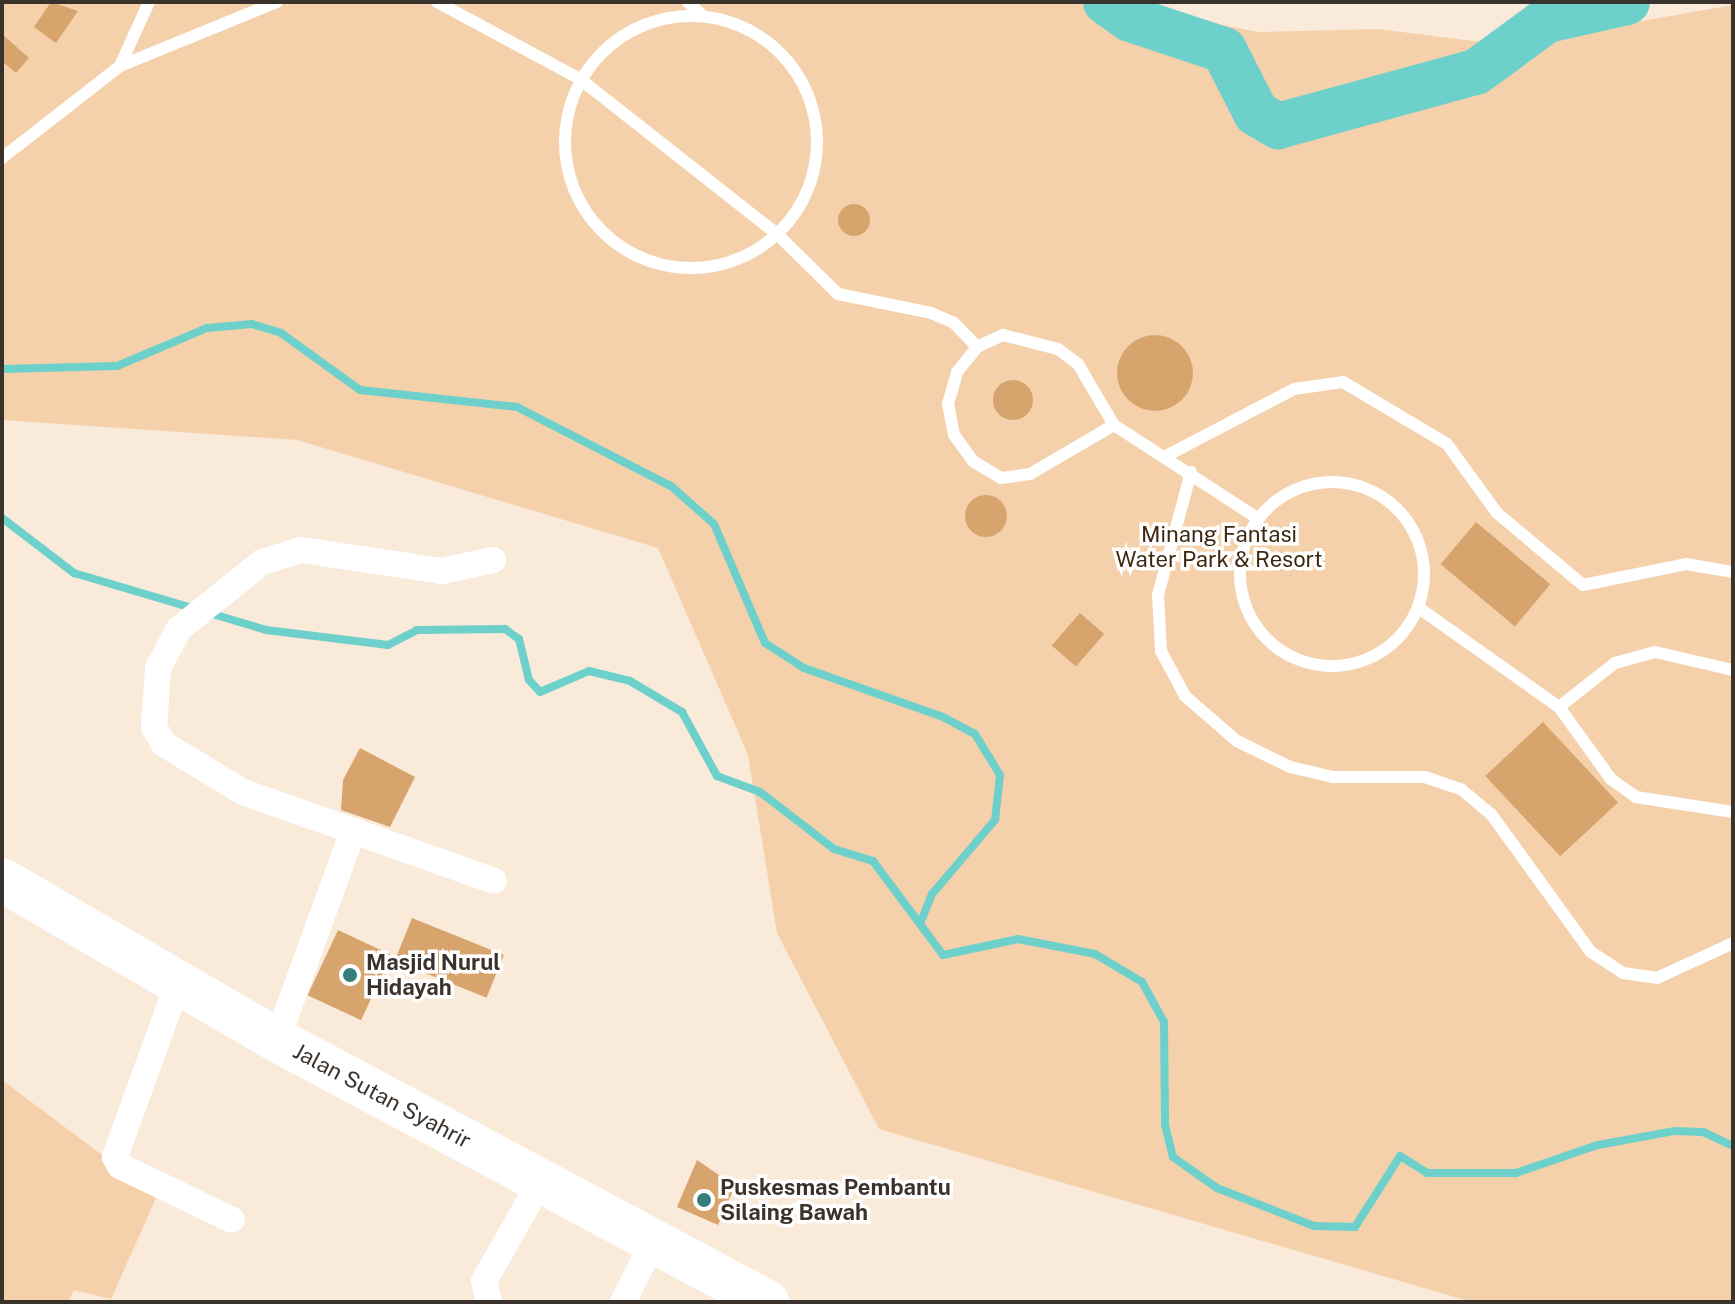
<!DOCTYPE html>
<style>
body{margin:0}
#map{position:relative;width:1735px;height:1304px;overflow:hidden;background:#faead9;font-family:"Public Sans",sans-serif}
div>[style]{position:absolute}
[style*='--x']{left:calc(var(--x)*1px);top:calc(var(--y)*1px);width:calc(var(--w)*1px);rotate:calc(var(--a)*1deg)}
.green>*{inset:0;background:#f5d1ab}
.stream>*{height:8px;margin:-4px;padding:0 4px;transform-origin:4px;border-radius:4px;background:#6ed0cb}
.river>*{height:46px;margin:-23px;padding:0 23px;transform-origin:23px;border-radius:23px;background:#6ed0cb}
.building>*{inset:0;background:#d7a46d;transform-origin:0 0}
.round{border-radius:50%}
.lane>*{height:12px;margin:-6px;padding:0 6px;transform-origin:6px;border-radius:6px;background:#fff}
.lane>.ring{margin:-6px;padding:0;box-sizing:content-box;background:none;border:12px solid #fff;border-radius:50%}
.street>*{height:26px;margin:-13px;padding:0 13px;transform-origin:13px;border-radius:13px;background:#fff}
.highway>*{height:44px;margin:-22px;padding:0 22px;transform-origin:22px;border-radius:22px;background:#fff}
.dots>*{width:22px;height:22px;translate:-50% -50%;box-sizing:border-box;border:4px solid #fff;border-radius:50%}
span{translate:-50% -50%;white-space:nowrap;text-align:center;line-height:1.15;-webkit-text-stroke:7px #fff;paint-order:stroke}
.park-label{font-size:22px;color:#3d280f}
.poi-label{font-size:22px;color:#3a332d;font-weight:700}
.left{translate:0 -50%;text-align:left}
.street-label{font-size:22px;color:#3a332d}
.frame{position:absolute;inset:0;border:4px solid #3a332d;pointer-events:none}
</style>
<div id="map">
<div class="green">
<i style="clip-path:polygon(2px 2px,1110px 2px,1258px 32px,1378px 29px,1505px 45px,1733px 5px,1733px 1302px,1472px 1302px,879px 1129px,777px 933px,748px 755px,658px 548px,297px 440px,2px 420px)"></i>
<i style="clip-path:polygon(2px 1080px,157px 1196px,111px 1299px,74px 1290px,68px 1302px,2px 1302px)"></i>
</div>
<div class="stream">
<i style="--x:2;--y:369;--w:115;--a:-1.5"></i>
<i style="--x:117;--y:366;--w:98;--a:-22.9"></i>
<i style="--x:207;--y:328;--w:45;--a:-5.1"></i>
<i style="--x:252;--y:324;--w:30;--a:17"></i>
<i style="--x:281;--y:333;--w:97;--a:35.8"></i>
<i style="--x:360;--y:390;--w:158;--a:6.2"></i>
<i style="--x:517;--y:407;--w:173;--a:27.2"></i>
<i style="--x:671;--y:486;--w:57;--a:41.5"></i>
<i style="--x:714;--y:524;--w:129;--a:66.8"></i>
<i style="--x:765;--y:643;--w:46;--a:32.7"></i>
<i style="--x:804;--y:668;--w:147;--a:19.4"></i>
<i style="--x:943;--y:717;--w:36;--a:28"></i>
<i style="--x:975;--y:734;--w:48;--a:58.6"></i>
<i style="--x:1000;--y:775;--w:45;--a:96.3"></i>
<i style="--x:995;--y:820;--w:97;--a:130.4"></i>
<i style="--x:932;--y:894;--w:29;--a:112"></i>
<i style="--x:2;--y:518;--w:91;--a:37.4"></i>
<i style="--x:74;--y:573;--w:200;--a:16.5"></i>
<i style="--x:266;--y:630;--w:123;--a:7"></i>
<i style="--x:388;--y:645;--w:33;--a:-27"></i>
<i style="--x:417;--y:630;--w:88;--a:-0.7"></i>
<i style="--x:505;--y:629;--w:17;--a:36"></i>
<i style="--x:519;--y:639;--w:42;--a:76.3"></i>
<i style="--x:529;--y:680;--w:16;--a:47"></i>
<i style="--x:540;--y:692;--w:53;--a:-23.2"></i>
<i style="--x:589;--y:671;--w:42;--a:13.7"></i>
<i style="--x:630;--y:681;--w:61;--a:30.8"></i>
<i style="--x:682;--y:712;--w:73;--a:61.3"></i>
<i style="--x:717;--y:776;--w:46;--a:20.4"></i>
<i style="--x:760;--y:792;--w:93;--a:37.6"></i>
<i style="--x:834;--y:849;--w:41;--a:17.1"></i>
<i style="--x:873;--y:861;--w:117;--a:53.3"></i>
<i style="--x:943;--y:955;--w:77;--a:-12"></i>
<i style="--x:1018;--y:939;--w:78;--a:11"></i>
<i style="--x:1095;--y:954;--w:55;--a:30.8"></i>
<i style="--x:1142;--y:982;--w:46;--a:61.2"></i>
<i style="--x:1164;--y:1022;--w:103;--a:89.4"></i>
<i style="--x:1165;--y:1125;--w:33;--a:76"></i>
<i style="--x:1173;--y:1157;--w:54;--a:35.2"></i>
<i style="--x:1217;--y:1188;--w:104;--a:21.4"></i>
<i style="--x:1314;--y:1226;--w:41;--a:1.4"></i>
<i style="--x:1355;--y:1227;--w:84;--a:-57.6"></i>
<i style="--x:1400;--y:1156;--w:32;--a:32"></i>
<i style="--x:1427;--y:1173;--w:89;--a:0"></i>
<i style="--x:1516;--y:1173;--w:87;--a:-18.9"></i>
<i style="--x:1598;--y:1145;--w:77;--a:-10.4"></i>
<i style="--x:1674;--y:1131;--w:29;--a:2"></i>
<i style="--x:1703;--y:1132;--w:33;--a:25"></i>
</div>
<div class="river">
<i style="--x:1106;--y:2;--w:29;--a:35"></i>
<i style="--x:1130;--y:19;--w:99;--a:18.3"></i>
<i style="--x:1224;--y:50;--w:71;--a:63.1"></i>
<i style="--x:1256;--y:113;--w:26;--a:31"></i>
<i style="--x:1278;--y:126;--w:205;--a:-15.3"></i>
<i style="--x:1476;--y:72;--w:88;--a:-36.2"></i>
<i style="--x:1547;--y:20;--w:82;--a:-12.7"></i>
</div>
<div class="building">
<i style="clip-path:polygon(51px 2px,78px 11px,56px 43px,34px 27px)"></i>
<i style="clip-path:polygon(2px 34px,29px 58px,16px 73px,2px 61px)"></i>
<i class="round" style="left:838px;top:204px;width:32px;height:32px"></i>
<i class="round" style="left:1117px;top:335px;width:76px;height:76px"></i>
<i class="round" style="left:993px;top:380px;width:40px;height:40px"></i>
<i class="round" style="left:965px;top:495px;width:42px;height:42px"></i>
<i style="left:1476px;top:522px;width:97px;height:55px;rotate:40deg"></i>
<i style="left:1080px;top:613px;width:32px;height:43px;rotate:41deg"></i>
<i style="left:1543px;top:722px;width:110px;height:79px;rotate:47deg"></i>
<i style="clip-path:polygon(360px 748px,415px 777px,390px 827px,341px 810px,343px 780px)"></i>
<i style="left:412px;top:918px;width:99px;height:46px;rotate:22deg"></i>
<i style="left:338px;top:930px;width:59px;height:72px;rotate:25deg"></i>
<i style="clip-path:polygon(697px 1160px,735px 1186px,718px 1225px,677px 1207px)"></i>
</div>
<div class="lane">
<i style="--x:437;--y:2;--w:162;--a:28.3"></i>
<i style="--x:580;--y:79;--w:252;--a:38.2"></i>
<i style="--x:778;--y:235;--w:84;--a:44.5"></i>
<i style="--x:838;--y:294;--w:95;--a:11.5"></i>
<i style="--x:931;--y:313;--w:25;--a:23"></i>
<i style="--x:954;--y:323;--w:33;--a:46"></i>
<i style="--x:688;--y:2;--w:19;--a:43"></i>
<i class="ring" style="left:565px;top:16px;width:240px;height:240px"></i>
<i style="--x:120;--y:66;--w:70;--a:-65.6"></i>
<i style="--x:2;--y:158;--w:150;--a:-37.9"></i>
<i style="--x:120;--y:66;--w:170;--a:-22.2"></i>
<i style="--x:1003;--y:335;--w:57;--a:14.3"></i>
<i style="--x:1058;--y:349;--w:25;--a:37"></i>
<i style="--x:1078;--y:364;--w:71;--a:59.5"></i>
<i style="--x:1114;--y:425;--w:97;--a:149.7"></i>
<i style="--x:1030;--y:474;--w:29;--a:172"></i>
<i style="--x:1001;--y:478;--w:33;--a:-149"></i>
<i style="--x:973;--y:461;--w:32;--a:-126"></i>
<i style="--x:954;--y:435;--w:32;--a:-101"></i>
<i style="--x:948;--y:404;--w:33;--a:-74"></i>
<i style="--x:957;--y:372;--w:32;--a:-51"></i>
<i style="--x:977;--y:347;--w:29;--a:-25"></i>
<i style="--x:1114;--y:425;--w:171;--a:33"></i>
<i style="--x:1166;--y:456;--w:144;--a:-27.6"></i>
<i style="--x:1294;--y:389;--w:49;--a:-8.1"></i>
<i style="--x:1343;--y:382;--w:121;--a:30.8"></i>
<i style="--x:1447;--y:444;--w:85;--a:54.1"></i>
<i style="--x:1497;--y:513;--w:112;--a:39.9"></i>
<i style="--x:1583;--y:585;--w:105;--a:-11.5"></i>
<i style="--x:1686;--y:564;--w:48;--a:9.7"></i>
<i style="--x:1191;--y:472;--w:127;--a:105"></i>
<i style="--x:1158;--y:595;--w:56;--a:86.9"></i>
<i style="--x:1161;--y:651;--w:51;--a:61.9"></i>
<i style="--x:1185;--y:696;--w:69;--a:40.9"></i>
<i style="--x:1237;--y:741;--w:59;--a:26.1"></i>
<i style="--x:1290;--y:767;--w:44;--a:13.1"></i>
<i style="--x:1333;--y:777;--w:92;--a:0"></i>
<i style="--x:1425;--y:777;--w:39;--a:19"></i>
<i style="--x:1462;--y:790;--w:38;--a:40"></i>
<i style="--x:1491;--y:814;--w:170;--a:54.1"></i>
<i style="--x:1591;--y:952;--w:38;--a:33"></i>
<i style="--x:1623;--y:973;--w:34;--a:8"></i>
<i style="--x:1657;--y:978;--w:84;--a:-24.7"></i>
<i class="ring" style="left:1240px;top:482px;width:172px;height:172px"></i>
<i style="--x:1419;--y:608;--w:171;--a:35.3"></i>
<i style="--x:1559;--y:707;--w:89;--a:54.2"></i>
<i style="--x:1611;--y:779;--w:31;--a:36"></i>
<i style="--x:1636;--y:797;--w:98;--a:8.8"></i>
<i style="--x:1559;--y:707;--w:71;--a:-38.2"></i>
<i style="--x:1615;--y:663;--w:41;--a:-15.4"></i>
<i style="--x:1655;--y:652;--w:80;--a:13"></i>
</div>
<div class="street">
<i style="--x:493;--y:560;--w:52;--a:167.8"></i>
<i style="--x:442;--y:571;--w:143;--a:-171.5"></i>
<i style="--x:301;--y:550;--w:41;--a:162.9"></i>
<i style="--x:262;--y:562;--w:107;--a:141.1"></i>
<i style="--x:179;--y:629;--w:44;--a:118.3"></i>
<i style="--x:158;--y:668;--w:59;--a:93.9"></i>
<i style="--x:154;--y:727;--w:20;--a:60"></i>
<i style="--x:164;--y:744;--w:92;--a:31.3"></i>
<i style="--x:243;--y:792;--w:266;--a:19.5"></i>
<i style="--x:179;--y:980;--w:188;--a:109.9"></i>
<i style="--x:115;--y:1157;--w:10;--a:61"></i>
<i style="--x:120;--y:1166;--w:124;--a:25.7"></i>
<i style="--x:277;--y:1040;--w:222;--a:-70"></i>
<i style="--x:489;--y:1302;--w:22;--a:-103"></i>
<i style="--x:484;--y:1281;--w:117;--a:-60.4"></i>
<i style="--x:623;--y:1302;--w:72;--a:-63.4"></i>
</div>
<div class="highway">
<i style="--x:2;--y:880;--w:318;--a:30.2"></i>
<i style="--x:277;--y:1040;--w:556;--a:28.13"></i>
</div>
<div class="dots">
<i style="left:350px;top:975px;background:#367e7b"></i>
<i style="left:704px;top:1200px;background:#367e7b"></i>
</div>
<div class="park-label">
<span style="left:1219px;top:547px">Minang Fantasi<br>Water Park &amp; Resort</span>
</div>
<div class="poi-label">
<span class="left" style="left:366px;top:975px">Masjid Nurul<br>Hidayah</span>
<span class="left" style="left:720px;top:1200px">Puskesmas Pembantu<br>Silaing Bawah</span>
</div>
<div class="street-label">
<span style="left:382px;top:1096px;rotate:28deg">Jalan Sutan Syahrir</span>
</div>
<div class="frame"></div>
</div>
